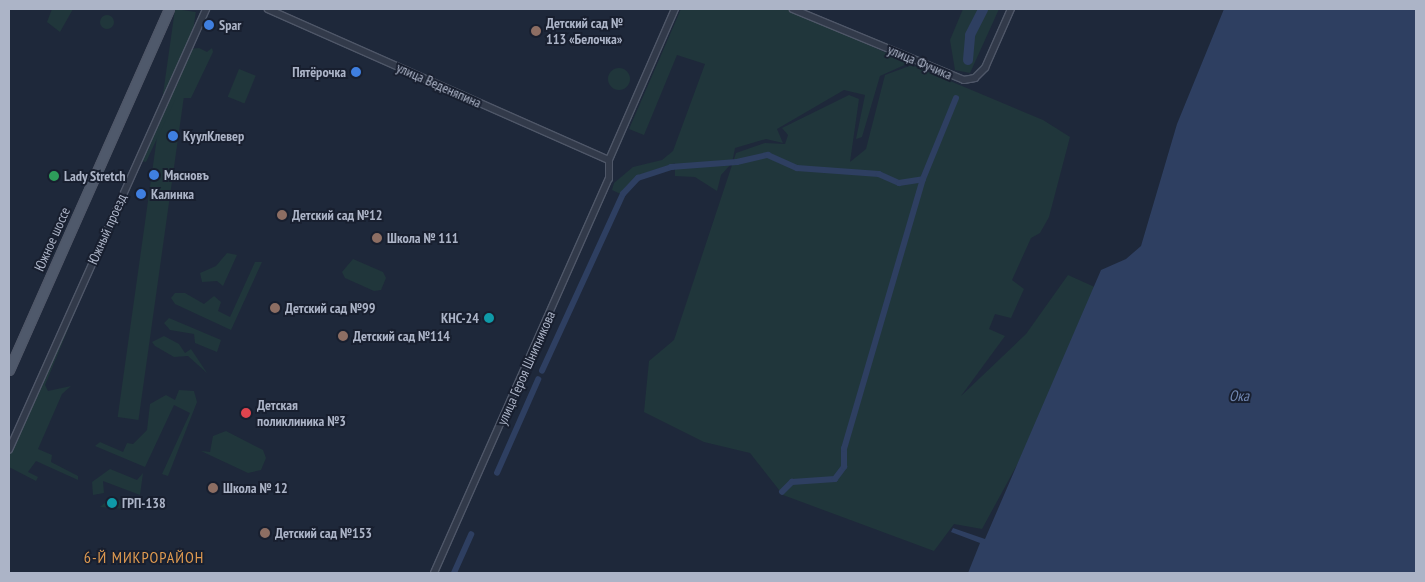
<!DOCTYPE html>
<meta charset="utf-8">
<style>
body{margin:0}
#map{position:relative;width:1425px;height:582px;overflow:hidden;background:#1e283a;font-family:"PT Sans Narrow",sans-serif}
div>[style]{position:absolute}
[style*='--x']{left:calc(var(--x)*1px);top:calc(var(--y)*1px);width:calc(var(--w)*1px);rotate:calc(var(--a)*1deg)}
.green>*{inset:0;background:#20363b;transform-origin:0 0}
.round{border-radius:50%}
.water>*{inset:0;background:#2e3f61}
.canal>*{height:5.5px;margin:-2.75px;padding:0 2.75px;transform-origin:2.75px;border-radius:2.75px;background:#2e3f61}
.river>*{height:10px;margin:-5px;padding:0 5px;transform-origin:5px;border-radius:5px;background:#2e3f61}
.roads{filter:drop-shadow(1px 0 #4f5768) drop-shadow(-1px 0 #4f5768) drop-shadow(0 1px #4f5768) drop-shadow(0 -1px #4f5768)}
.street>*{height:5.5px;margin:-2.75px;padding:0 2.75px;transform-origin:2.75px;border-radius:2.75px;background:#323a4a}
.primary>*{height:9px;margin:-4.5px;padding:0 4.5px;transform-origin:4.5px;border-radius:4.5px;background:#4f596b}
.dots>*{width:14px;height:14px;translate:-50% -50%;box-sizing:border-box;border:2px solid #181f2f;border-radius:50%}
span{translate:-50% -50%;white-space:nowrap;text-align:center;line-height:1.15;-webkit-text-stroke:4px #181f2f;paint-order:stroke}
.poi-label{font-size:14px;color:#acb4c7;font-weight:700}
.left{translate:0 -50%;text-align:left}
.right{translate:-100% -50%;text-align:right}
.street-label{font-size:14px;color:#acb4c7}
.water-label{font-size:15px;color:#7187b2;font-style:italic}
.quarter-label{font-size:16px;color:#df9a50;letter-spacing:1px}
.frame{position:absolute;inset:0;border:10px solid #acb4c7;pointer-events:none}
</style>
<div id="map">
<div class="green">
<i style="clip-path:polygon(52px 9px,73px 9px,60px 32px,47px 22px)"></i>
<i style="left:175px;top:9px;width:21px;height:412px;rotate:8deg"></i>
<i style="clip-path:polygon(681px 9px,788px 9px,909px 63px,880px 76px,862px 137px,856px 139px,865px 95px,844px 90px,777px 129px,783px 143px,766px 139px,735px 148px,732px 163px,721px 175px,717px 191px,695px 177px,675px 176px,675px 163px,643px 174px,623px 195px,612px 190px,614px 183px,633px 167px,662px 160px,673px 151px,705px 64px,677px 55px,644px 135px,629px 129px)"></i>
<i style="clip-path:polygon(963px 9px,999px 9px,970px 73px,955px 70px,950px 40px)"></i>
<i class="round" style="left:100px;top:15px;width:14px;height:14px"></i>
<i style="clip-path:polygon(199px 48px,207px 52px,212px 48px,213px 52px,191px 98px,176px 98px,146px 162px,138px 160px,189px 49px)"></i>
<i style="clip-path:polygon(912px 65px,1043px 120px,1070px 137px,1049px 217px,1040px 233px,1031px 238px,1012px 280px,1024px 289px,1011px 318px,995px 314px,989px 329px,1005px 336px,961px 396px,1026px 334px,1068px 275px,1110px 294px,982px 529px,954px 524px,934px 551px,783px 495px,750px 453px,704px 442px,644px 412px,649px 361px,674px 340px,736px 153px,765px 143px,785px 144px,788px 135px,782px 128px,849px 95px,859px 99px,850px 162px,866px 149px,885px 75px)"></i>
<i class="round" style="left:608px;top:68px;width:22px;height:22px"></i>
<i style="left:239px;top:69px;width:18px;height:30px;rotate:22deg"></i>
<i style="clip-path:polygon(227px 253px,237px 255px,223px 286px,217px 281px,202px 282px,200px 273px,216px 266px)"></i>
<i style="clip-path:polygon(353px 259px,383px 272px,386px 278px,381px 290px,374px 291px,345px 278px,342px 272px)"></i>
<i style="clip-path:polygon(255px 262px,262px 262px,231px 330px,175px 304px,171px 298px,175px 293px,185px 293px,204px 304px,214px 296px,221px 302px,218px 311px,230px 317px)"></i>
<i style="clip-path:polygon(169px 318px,221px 340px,217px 352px,195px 343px,194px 334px,170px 330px,164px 323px)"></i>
<i style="clip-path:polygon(71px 322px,45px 385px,48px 391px,71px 386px,62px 394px,38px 449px,52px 455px,51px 462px,78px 476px,78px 480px,36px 461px,28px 472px,38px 477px,36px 481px,9px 467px,9px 449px)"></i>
<i style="clip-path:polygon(164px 336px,179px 344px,185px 353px,191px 349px,207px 373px,188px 356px,174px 357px,155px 346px,152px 342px)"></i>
<i style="clip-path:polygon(179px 390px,194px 391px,197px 402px,168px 476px,162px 474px,190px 413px,174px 405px,145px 467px,95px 446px,100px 442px,123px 452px,127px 443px,133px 444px,147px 430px,150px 404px,166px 395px,175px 400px)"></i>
<i style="clip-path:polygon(226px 431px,263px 450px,266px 458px,261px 470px,248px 473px,201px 451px,210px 452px,213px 436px)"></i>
<i style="clip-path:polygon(110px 469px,137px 480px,143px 473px,140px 495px,103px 481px,104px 493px,93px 495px,92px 482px)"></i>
<i style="clip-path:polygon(123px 500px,126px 509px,100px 507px,107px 501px)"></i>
</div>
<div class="water">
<i style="clip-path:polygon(1224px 9px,1416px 9px,1416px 573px,968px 573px,980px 543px,951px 532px,953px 528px,985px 539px,1101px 270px,1126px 259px,1141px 246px,1177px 124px)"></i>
</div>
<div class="canal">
<i style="--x:542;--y:371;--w:195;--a:-65.4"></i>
<i style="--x:623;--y:194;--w:22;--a:-47"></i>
<i style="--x:638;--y:178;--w:35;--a:-18"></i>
<i style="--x:671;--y:167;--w:66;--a:-4.3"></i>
<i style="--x:737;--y:162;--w:32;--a:-13"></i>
<i style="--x:768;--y:155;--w:32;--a:24"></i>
<i style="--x:797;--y:168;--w:82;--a:4.2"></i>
<i style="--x:879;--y:174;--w:22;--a:24"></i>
<i style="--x:899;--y:183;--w:24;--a:-9"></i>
<i style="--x:923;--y:179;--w:87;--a:-67.8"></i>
<i style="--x:497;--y:473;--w:102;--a:-66.2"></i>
<i style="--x:782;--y:492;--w:14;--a:-45"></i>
<i style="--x:792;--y:482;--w:43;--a:-4"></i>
<i style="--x:835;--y:479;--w:15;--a:-53"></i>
<i style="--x:844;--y:467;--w:18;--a:-90"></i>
<i style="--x:844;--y:449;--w:281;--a:-73.7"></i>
<i style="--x:454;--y:573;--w:42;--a:-65.9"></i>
</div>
<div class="river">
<i style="--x:968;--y:60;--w:25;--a:-85"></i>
<i style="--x:970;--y:35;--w:29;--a:-63"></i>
</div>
<div class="roads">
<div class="street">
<i style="--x:268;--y:9;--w:373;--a:23.9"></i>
<i style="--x:793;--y:9;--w:185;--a:22.5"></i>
<i style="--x:964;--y:80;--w:11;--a:-10"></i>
<i style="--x:975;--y:78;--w:14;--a:-45"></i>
<i style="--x:985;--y:68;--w:64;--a:-66.2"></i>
<i style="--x:609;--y:160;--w:165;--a:-66.4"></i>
<i style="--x:9;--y:450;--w:483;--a:-65.9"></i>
<i style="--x:434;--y:573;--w:431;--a:-66.1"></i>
<i style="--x:609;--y:179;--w:19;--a:-90"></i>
</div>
<div class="primary">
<i style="--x:9;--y:370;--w:395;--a:-66.1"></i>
</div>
</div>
<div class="dots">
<i style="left:209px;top:25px;background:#3f7fe0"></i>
<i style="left:536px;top:31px;background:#8d6e63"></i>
<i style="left:356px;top:72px;background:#3f7fe0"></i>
<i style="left:173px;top:136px;background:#3f7fe0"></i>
<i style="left:154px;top:175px;background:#3f7fe0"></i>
<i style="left:54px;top:176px;background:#2e9e5b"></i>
<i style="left:141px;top:194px;background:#3f7fe0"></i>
<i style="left:282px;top:215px;background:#8d6e63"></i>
<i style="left:377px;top:238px;background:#8d6e63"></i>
<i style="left:275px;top:308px;background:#8d6e63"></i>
<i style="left:489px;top:318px;background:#0f9aa8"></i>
<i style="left:343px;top:336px;background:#8d6e63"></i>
<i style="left:246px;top:413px;background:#e0444e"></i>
<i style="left:213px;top:488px;background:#8d6e63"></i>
<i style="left:112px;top:503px;background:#0f9aa8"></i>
<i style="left:265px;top:533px;background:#8d6e63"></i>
</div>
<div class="poi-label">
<span class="left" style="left:546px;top:31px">Детский сад №<br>113 «Белочка»</span>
<span class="left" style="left:219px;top:25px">Spar</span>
<span class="right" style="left:346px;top:72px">Пятёрочка</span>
<span class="left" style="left:183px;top:136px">КуулКлевер</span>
<span class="left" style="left:164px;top:175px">Мясновъ</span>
<span class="left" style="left:64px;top:176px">Lady Stretch</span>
<span class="left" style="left:151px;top:194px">Калинка</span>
<span class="left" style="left:292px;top:215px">Детский сад №12</span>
<span class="left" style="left:387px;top:238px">Школа № 111</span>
<span class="left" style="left:285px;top:308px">Детский сад №99</span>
<span class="right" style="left:479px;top:318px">КНС-24</span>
<span class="left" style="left:353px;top:336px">Детский сад №114</span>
<span class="left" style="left:257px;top:413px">Детская<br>поликлиника №3</span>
<span class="left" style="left:223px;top:488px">Школа № 12</span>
<span class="left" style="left:122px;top:503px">ГРП-138</span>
<span class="left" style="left:275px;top:533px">Детский сад №153</span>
</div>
<div class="street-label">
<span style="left:920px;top:62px;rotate:23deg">улица Фучика</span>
<span style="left:439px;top:85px;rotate:24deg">улица Веденяпина</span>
<span style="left:107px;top:229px;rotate:-66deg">Южный проезд</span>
<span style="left:52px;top:239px;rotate:-66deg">Южное шоссе</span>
<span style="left:526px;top:368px;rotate:-66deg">улица Героя Шнитникова</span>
</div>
<div class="water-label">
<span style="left:1239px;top:396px">Ока</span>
</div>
<div class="quarter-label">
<span style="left:144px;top:557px">6-Й МИКРОРАЙОН</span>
</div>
<div class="frame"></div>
</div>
